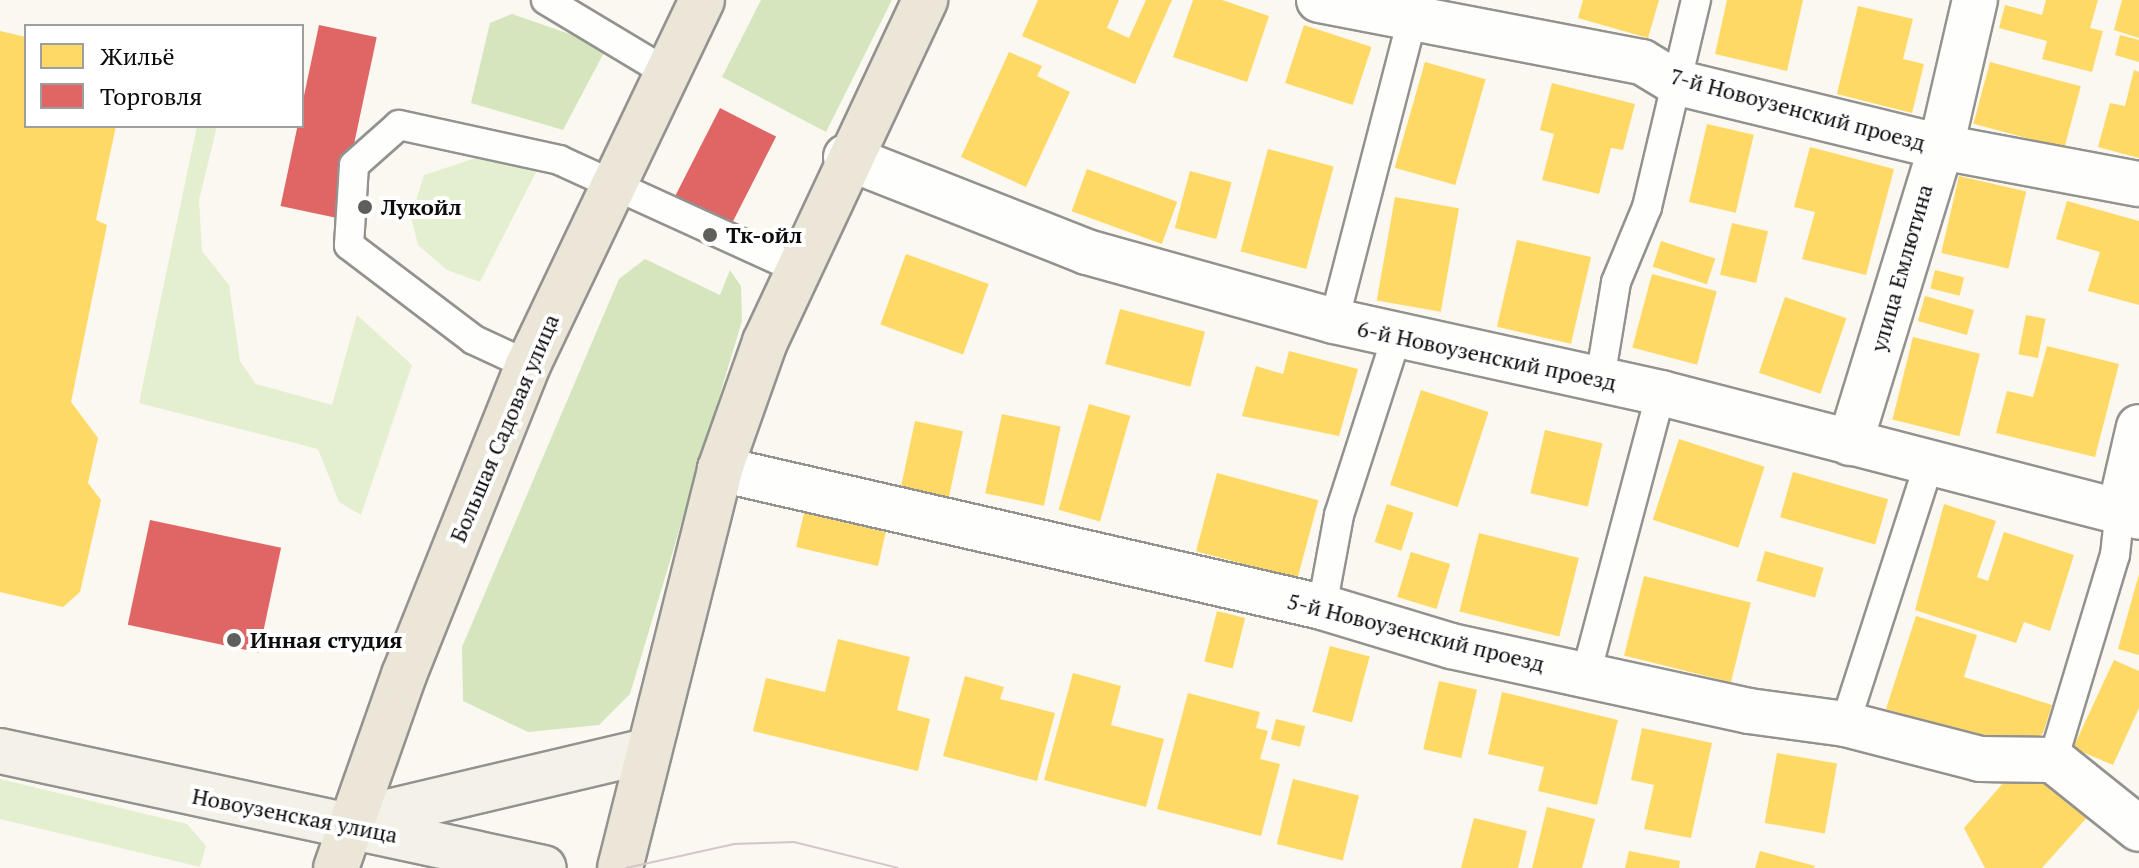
<!DOCTYPE html>
<meta charset="utf-8">
<style>
body{margin:0}
#map{position:relative;width:2139px;height:868px;overflow:hidden;background:#faf8f0;font-family:"PT Serif",serif}
div>[style]{position:absolute}
.green>*{inset:0;background:#e4efd0}
.forest>*{inset:0;background:#d5e6be}
.homes>*{inset:0;background:#ffd966;transform-origin:0 0}
.shops>*{inset:0;background:#e06666;transform-origin:0 0}
.roads{filter:drop-shadow(2px 0 #93928f) drop-shadow(-2px 0 #93928f) drop-shadow(0 2px #93928f) drop-shadow(0 -2px #93928f)}
.service>*{height:28px;margin:-14px;padding:0 14px;transform-origin:14px;border-radius:14px;background:#fefefd}
.minor>*{height:44px;margin:-22px;padding:0 22px;transform-origin:22px;border-radius:22px;background:#fefefd}
.secondary>*{height:44px;margin:-22px;padding:0 22px;transform-origin:22px;border-radius:22px;background:#f4f2e8}
.primary>*{height:44px;margin:-22px;padding:0 22px;transform-origin:22px;border-radius:22px;background:#ebe6d8}
.tram>*{height:2px;margin:-1px;padding:0 1px;transform-origin:1px;border-radius:1px;background:#d6c5c6}
.dots>*{width:22px;height:22px;translate:-50% -50%;box-sizing:border-box;border:4px solid #fff;border-radius:50%}
span{translate:-50% -50%;white-space:nowrap;text-align:center;line-height:1.15;-webkit-text-stroke:8px #fff;paint-order:stroke}
.street-label{font-size:22px;color:#0c0c0c}
.poi-label{font-size:22px;color:#0c0c0c;font-weight:700}
.left{translate:0 -50%;text-align:left}
.legend{position:absolute;left:24px;top:24px;width:280px;height:104px;box-sizing:border-box;background:#fff;border:2px solid #9e9e9e;margin:0;padding:10px 14px;list-style:none;font-size:24px;color:#0c0c0c}
.legend li{display:flex;align-items:center;gap:16px;height:40px}
.legend b{width:40px;border:2px solid #9e9e9e}
</style>
<div id="map">
<div class="green">
<i style="clip-path:polygon(197px 126px,217px 126px,199px 200px,202px 251px,229px 285px,240px 361px,256px 384px,332px 405px,357px 315px,412px 365px,361px 515px,339px 502px,318px 449px,139px 403px)"></i>
<i style="clip-path:polygon(479px 157px,536px 172px,480px 282px,447px 270px,418px 245px,411px 217px,424px 175px)"></i>
<i style="clip-path:polygon(0 779px,187px 824px,206px 846px,200px 867px,0 819px)"></i>
</div>
<div class="forest">
<i style="clip-path:polygon(761px 0,892px 0,826px 132px,722px 77px)"></i>
<i style="clip-path:polygon(512px 14px,607px 47px,563px 130px,471px 103px,490px 23px)"></i>
<i style="clip-path:polygon(645px 259px,720px 295px,730px 270px,741px 286px,742px 321px,630px 694px,599px 725px,528px 732px,463px 701px,462px 647px,619px 279px)"></i>
</div>
<div class="homes">
<i style="clip-path:polygon(1038px 0,1119px 0,1107px 28px,1129px 38px,1146px 0,1172px 0,1135px 84px,1022px 36px)"></i>
<i style="clip-path:polygon(1193px 0,1222px 0,1269px 16px,1247px 82px,1173px 57px)"></i>
<i style="clip-path:polygon(1583px 0,1659px 0,1648px 38px,1578px 18px)"></i>
<i style="clip-path:polygon(1727px 0,1803px 0,1787px 71px,1715px 54px)"></i>
<i style="clip-path:polygon(2046px 0,2098px 0,2090px 28px,2103px 31px,2092px 72px,2042px 59px,2047px 41px,1999px 28px,2005px 5px,2042px 15px)"></i>
<i style="clip-path:polygon(2122px 0,2139px 0,2139px 38px,2114px 30px)"></i>
<i style="clip-path:polygon(1858px 6px,1913px 19px,1903px 59px,1924px 64px,1912px 113px,1837px 94px)"></i>
<i style="left:1304px;top:25px;width:71px;height:61px;rotate:18deg"></i>
<i style="clip-path:polygon(0 31px,26px 37px,26px 126px,116px 126px,96px 220px,107px 225px,71px 402px,98px 438px,88px 483px,101px 500px,80px 592px,63px 607px,0 592px)"></i>
<i style="clip-path:polygon(2120px 35px,2139px 40px,2139px 62px,2115px 55px)"></i>
<i style="clip-path:polygon(1009px 52px,1042px 66px,1037px 76px,1070px 92px,1026px 187px,961px 157px)"></i>
<i style="left:1425px;top:62px;width:63px;height:110px;rotate:16deg"></i>
<i style="left:1990px;top:62px;width:94px;height:64px;rotate:15deg"></i>
<i style="clip-path:polygon(2134px 70px,2139px 72px,2139px 158px,2098px 147px,2110px 103px,2125px 106px)"></i>
<i style="clip-path:polygon(1552px 83px,1635px 104px,1623px 150px,1611px 148px,1599px 194px,1542px 180px,1554px 134px,1540px 130px)"></i>
<i style="left:1707px;top:124px;width:48px;height:80px;rotate:13deg"></i>
<i style="clip-path:polygon(1810px 147px,1894px 169px,1866px 275px,1802px 259px,1815px 212px,1794px 207px)"></i>
<i style="left:1268px;top:149px;width:68px;height:106px;rotate:15deg"></i>
<i style="left:1087px;top:169px;width:96px;height:45px;rotate:20deg"></i>
<i style="left:1190px;top:171px;width:43px;height:59px;rotate:15deg"></i>
<i style="left:1959px;top:176px;width:69px;height:79px;rotate:13deg"></i>
<i style="left:1395px;top:197px;width:65px;height:105px;rotate:10deg"></i>
<i style="clip-path:polygon(2067px 201px,2139px 221px,2139px 305px,2088px 291px,2100px 252px,2056px 239px)"></i>
<i style="left:1732px;top:223px;width:37px;height:53px;rotate:13deg"></i>
<i style="left:1517px;top:240px;width:76px;height:89px;rotate:13deg"></i>
<i style="left:1661px;top:241px;width:57px;height:27px;rotate:18deg"></i>
<i style="left:906px;top:254px;width:88px;height:75px;rotate:20deg"></i>
<i style="left:1935px;top:270px;width:30px;height:19px;rotate:14deg"></i>
<i style="left:1652px;top:274px;width:67px;height:76px;rotate:15deg"></i>
<i style="left:1925px;top:296px;width:51px;height:26px;rotate:16deg"></i>
<i style="left:1785px;top:297px;width:65px;height:80px;rotate:19deg"></i>
<i style="left:1120px;top:309px;width:88px;height:57px;rotate:15deg"></i>
<i style="left:2026px;top:315px;width:20px;height:40px;rotate:11deg"></i>
<i style="left:1913px;top:337px;width:69px;height:85px;rotate:14deg"></i>
<i style="clip-path:polygon(2047px 346px,2119px 364px,2095px 457px,1996px 433px,2007px 391px,2033px 397px)"></i>
<i style="clip-path:polygon(1289px 351px,1358px 369px,1339px 436px,1242px 416px,1256px 366px,1283px 374px)"></i>
<i style="left:1421px;top:390px;width:71px;height:100px;rotate:18deg"></i>
<i style="left:1089px;top:404px;width:43px;height:110px;rotate:16deg"></i>
<i style="left:1002px;top:414px;width:60px;height:81px;rotate:12deg"></i>
<i style="left:915px;top:421px;width:49px;height:73px;rotate:12deg"></i>
<i style="left:1545px;top:430px;width:59px;height:65px;rotate:13deg"></i>
<i style="left:1679px;top:439px;width:90px;height:85px;rotate:18deg"></i>
<i style="left:1793px;top:472px;width:99px;height:47px;rotate:16deg"></i>
<i style="left:1217px;top:473px;width:105px;height:81px;rotate:15deg"></i>
<i style="left:1387px;top:504px;width:28px;height:40px;rotate:18deg"></i>
<i style="clip-path:polygon(1944px 504px,1996px 521px,1977px 577px,1988px 581px,2004px 532px,2074px 555px,2050px 631px,2024px 622px,2016px 643px,1915px 610px)"></i>
<i style="left:804px;top:513px;width:84px;height:35px;rotate:13deg"></i>
<i style="left:1479px;top:533px;width:103px;height:81px;rotate:14deg"></i>
<i style="left:1765px;top:551px;width:61px;height:31px;rotate:16deg"></i>
<i style="left:1411px;top:552px;width:41px;height:47px;rotate:17deg"></i>
<i style="clip-path:polygon(2139px 574px,2139px 655px,2118px 649px)"></i>
<i style="left:1644px;top:576px;width:110px;height:82px;rotate:14deg"></i>
<i style="left:1217px;top:611px;width:29px;height:52px;rotate:14deg"></i>
<i style="clip-path:polygon(1916px 616px,1977px 635px,1964px 677px,2052px 705px,2043px 733px,2025px 750px,1886px 709px)"></i>
<i style="clip-path:polygon(838px 639px,910px 657px,897px 710px,930px 719px,918px 771px,753px 731px,766px 678px,825px 692px)"></i>
<i style="left:1330px;top:646px;width:41px;height:68px;rotate:15deg"></i>
<i style="clip-path:polygon(2114px 660px,2139px 671px,2139px 708px,2113px 765px,2073px 748px)"></i>
<i style="clip-path:polygon(1073px 673px,1121px 686px,1111px 725px,1164px 739px,1146px 807px,1044px 780px)"></i>
<i style="clip-path:polygon(965px 676px,1004px 687px,1000px 699px,1055px 713px,1037px 781px,943px 756px)"></i>
<i style="left:1439px;top:681px;width:39px;height:70px;rotate:13deg"></i>
<i style="clip-path:polygon(1502px 692px,1618px 720px,1597px 805px,1538px 791px,1544px 767px,1488px 754px)"></i>
<i style="clip-path:polygon(1188px 693px,1260px 712px,1256px 728px,1268px 731px,1260px 759px,1280px 764px,1261px 836px,1157px 809px)"></i>
<i style="left:1276px;top:719px;width:30px;height:21px;rotate:14deg"></i>
<i style="clip-path:polygon(1642px 728px,1712px 743px,1691px 838px,1644px 829px,1654px 785px,1631px 780px)"></i>
<i style="left:1777px;top:753px;width:61px;height:71px;rotate:10deg"></i>
<i style="clip-path:polygon(2011px 774px,2050px 778px,2090px 814px,2042px 868px,1985px 868px,1964px 828px)"></i>
<i style="left:1293px;top:779px;width:68px;height:67px;rotate:14deg"></i>
<i style="clip-path:polygon(1547px 807px,1595px 819px,1582px 868px,1532px 868px)"></i>
<i style="clip-path:polygon(1474px 818px,1527px 831px,1518px 868px,1461px 868px)"></i>
<i style="clip-path:polygon(1629px 851px,1680px 861px,1679px 868px,1625px 868px)"></i>
<i style="clip-path:polygon(1760px 851px,1815px 866px,1814px 868px,1755px 868px)"></i>
</div>
<div class="shops">
<i style="left:319px;top:25px;width:59px;height:185px;rotate:12deg"></i>
<i style="left:720px;top:108px;width:63px;height:104px;rotate:27deg"></i>
<i style="left:150px;top:520px;width:134px;height:107px;rotate:12deg"></i>
</div>
<div class="roads">
<div class="service">
<i style="left:546px;top:0;width:140px;rotate:31deg"></i>
<i style="left:1334px;top:321px;width:327px;rotate:-75.5deg"></i>
<i style="left:528px;top:365px;width:60px;rotate:-155.2deg"></i>
<i style="left:474px;top:340px;width:157px;rotate:-142.8deg"></i>
<i style="left:349px;top:245px;width:80px;rotate:-86.4deg"></i>
<i style="left:354px;top:165px;width:60px;rotate:-41.6deg"></i>
<i style="left:399px;top:125px;width:164px;rotate:12.3deg"></i>
<i style="left:559px;top:160px;width:258px;rotate:24.5deg"></i>
<i style="left:1600px;top:379px;width:98px;rotate:-80.6deg"></i>
<i style="left:1616px;top:282px;width:81px;rotate:-67.5deg"></i>
<i style="left:1647px;top:207px;width:213px;rotate:-76.7deg"></i>
<i style="left:1322px;top:607px;width:94px;rotate:-79.5deg"></i>
<i style="left:1339px;top:515px;width:186px;rotate:-72.1deg"></i>
<i style="left:1586px;top:674px;width:291px;rotate:-75.1deg"></i>
<i style="left:1845px;top:724px;width:273px;rotate:-72.1deg"></i>
<i style="left:2053px;top:760px;width:214px;rotate:-73.2deg"></i>
<i style="left:2115px;top:555px;width:46px;rotate:-83.8deg"></i>
</div>
<div class="minor">
<i style="left:1319px;top:0;width:329px;rotate:10.9deg"></i>
<i style="left:1642px;top:62px;width:39px;rotate:31deg"></i>
<i style="left:1675px;top:82px;width:274px;rotate:13.7deg"></i>
<i style="left:1941px;top:147px;width:201px;rotate:10.6deg"></i>
<i style="left:846px;top:157px;width:259px;rotate:21.5deg"></i>
<i style="left:1087px;top:252px;width:256px;rotate:15.6deg"></i>
<i style="left:1334px;top:321px;width:335px;rotate:12.4deg"></i>
<i style="left:1661px;top:393px;width:494px;rotate:14.5deg"></i>
<i style="left:1850px;top:443px;width:310px;rotate:-72.9deg"></i>
<i style="left:1941px;top:147px;width:151px;rotate:-77deg"></i>
<i style="left:720px;top:469px;width:618px;rotate:12.91deg"></i>
<i style="left:1322px;top:607px;width:135px;rotate:16.8deg"></i>
<i style="left:1451px;top:646px;width:305px;rotate:12.3deg"></i>
<i style="left:1749px;top:711px;width:97px;rotate:7.7deg"></i>
<i style="left:1845px;top:724px;width:139px;rotate:14.5deg"></i>
<i style="left:1980px;top:759px;width:73px;rotate:0.8deg"></i>
<i style="left:2053px;top:760px;width:110px;rotate:38.7deg"></i>
<i style="left:2120px;top:509px;width:84px;rotate:-77deg"></i>
</div>
<div class="secondary">
<i style="left:0;top:751px;width:556px;rotate:12.14deg"></i>
<i style="left:359px;top:819px;width:296px;rotate:-13.3deg"></i>
</div>
<div class="primary">
<i style="left:336px;top:868px;width:205px;rotate:-70.6deg"></i>
<i style="left:404px;top:675px;width:334px;rotate:-68.2deg"></i>
<i style="left:528px;top:365px;width:404px;rotate:-64.5deg"></i>
<i style="left:620px;top:868px;width:411px;rotate:-75.9deg"></i>
<i style="left:720px;top:469px;width:135px;rotate:-70.5deg"></i>
<i style="left:765px;top:342px;width:378px;rotate:-64.9deg"></i>
</div>
</div>
<div class="tram">
<i style="left:626px;top:868px;width:111px;rotate:-12.5deg"></i>
<i style="left:734px;top:844px;width:60px;rotate:-1.9deg"></i>
<i style="left:794px;top:842px;width:107px;rotate:14deg"></i>
</div>
<div class="dots">
<i style="left:365px;top:207px;background:#5f5f5c"></i>
<i style="left:710px;top:235px;background:#5f5f5c"></i>
<i style="left:234px;top:640px;background:#5f5f5c"></i>
</div>
<div class="street-label">
<span style="left:1798px;top:109px;rotate:15deg">7-й Новоузенский проезд</span>
<span style="left:1901px;top:268px;rotate:-74deg">улица Емлютина</span>
<span style="left:1487px;top:355px;rotate:12deg">6-й Новоузенский проезд</span>
<span style="left:504px;top:428px;rotate:-67deg">Большая Садовая улица</span>
<span style="left:1416px;top:632px;rotate:14deg">5-й Новоузенский проезд</span>
<span style="left:295px;top:815px;rotate:11deg">Новоузенская улица</span>
</div>
<div class="poi-label">
<span class="left" style="left:381px;top:207px">Лукойл</span>
<span class="left" style="left:726px;top:235px">Тк-ойл</span>
<span class="left" style="left:250px;top:640px">Инная студия</span>
</div>
<ul class="legend">
<li><b style="height:22px;background:#ffd966"></b>Жильё</li>
<li><b style="height:22px;background:#e06666"></b>Торговля</li>
</ul>
</div>
